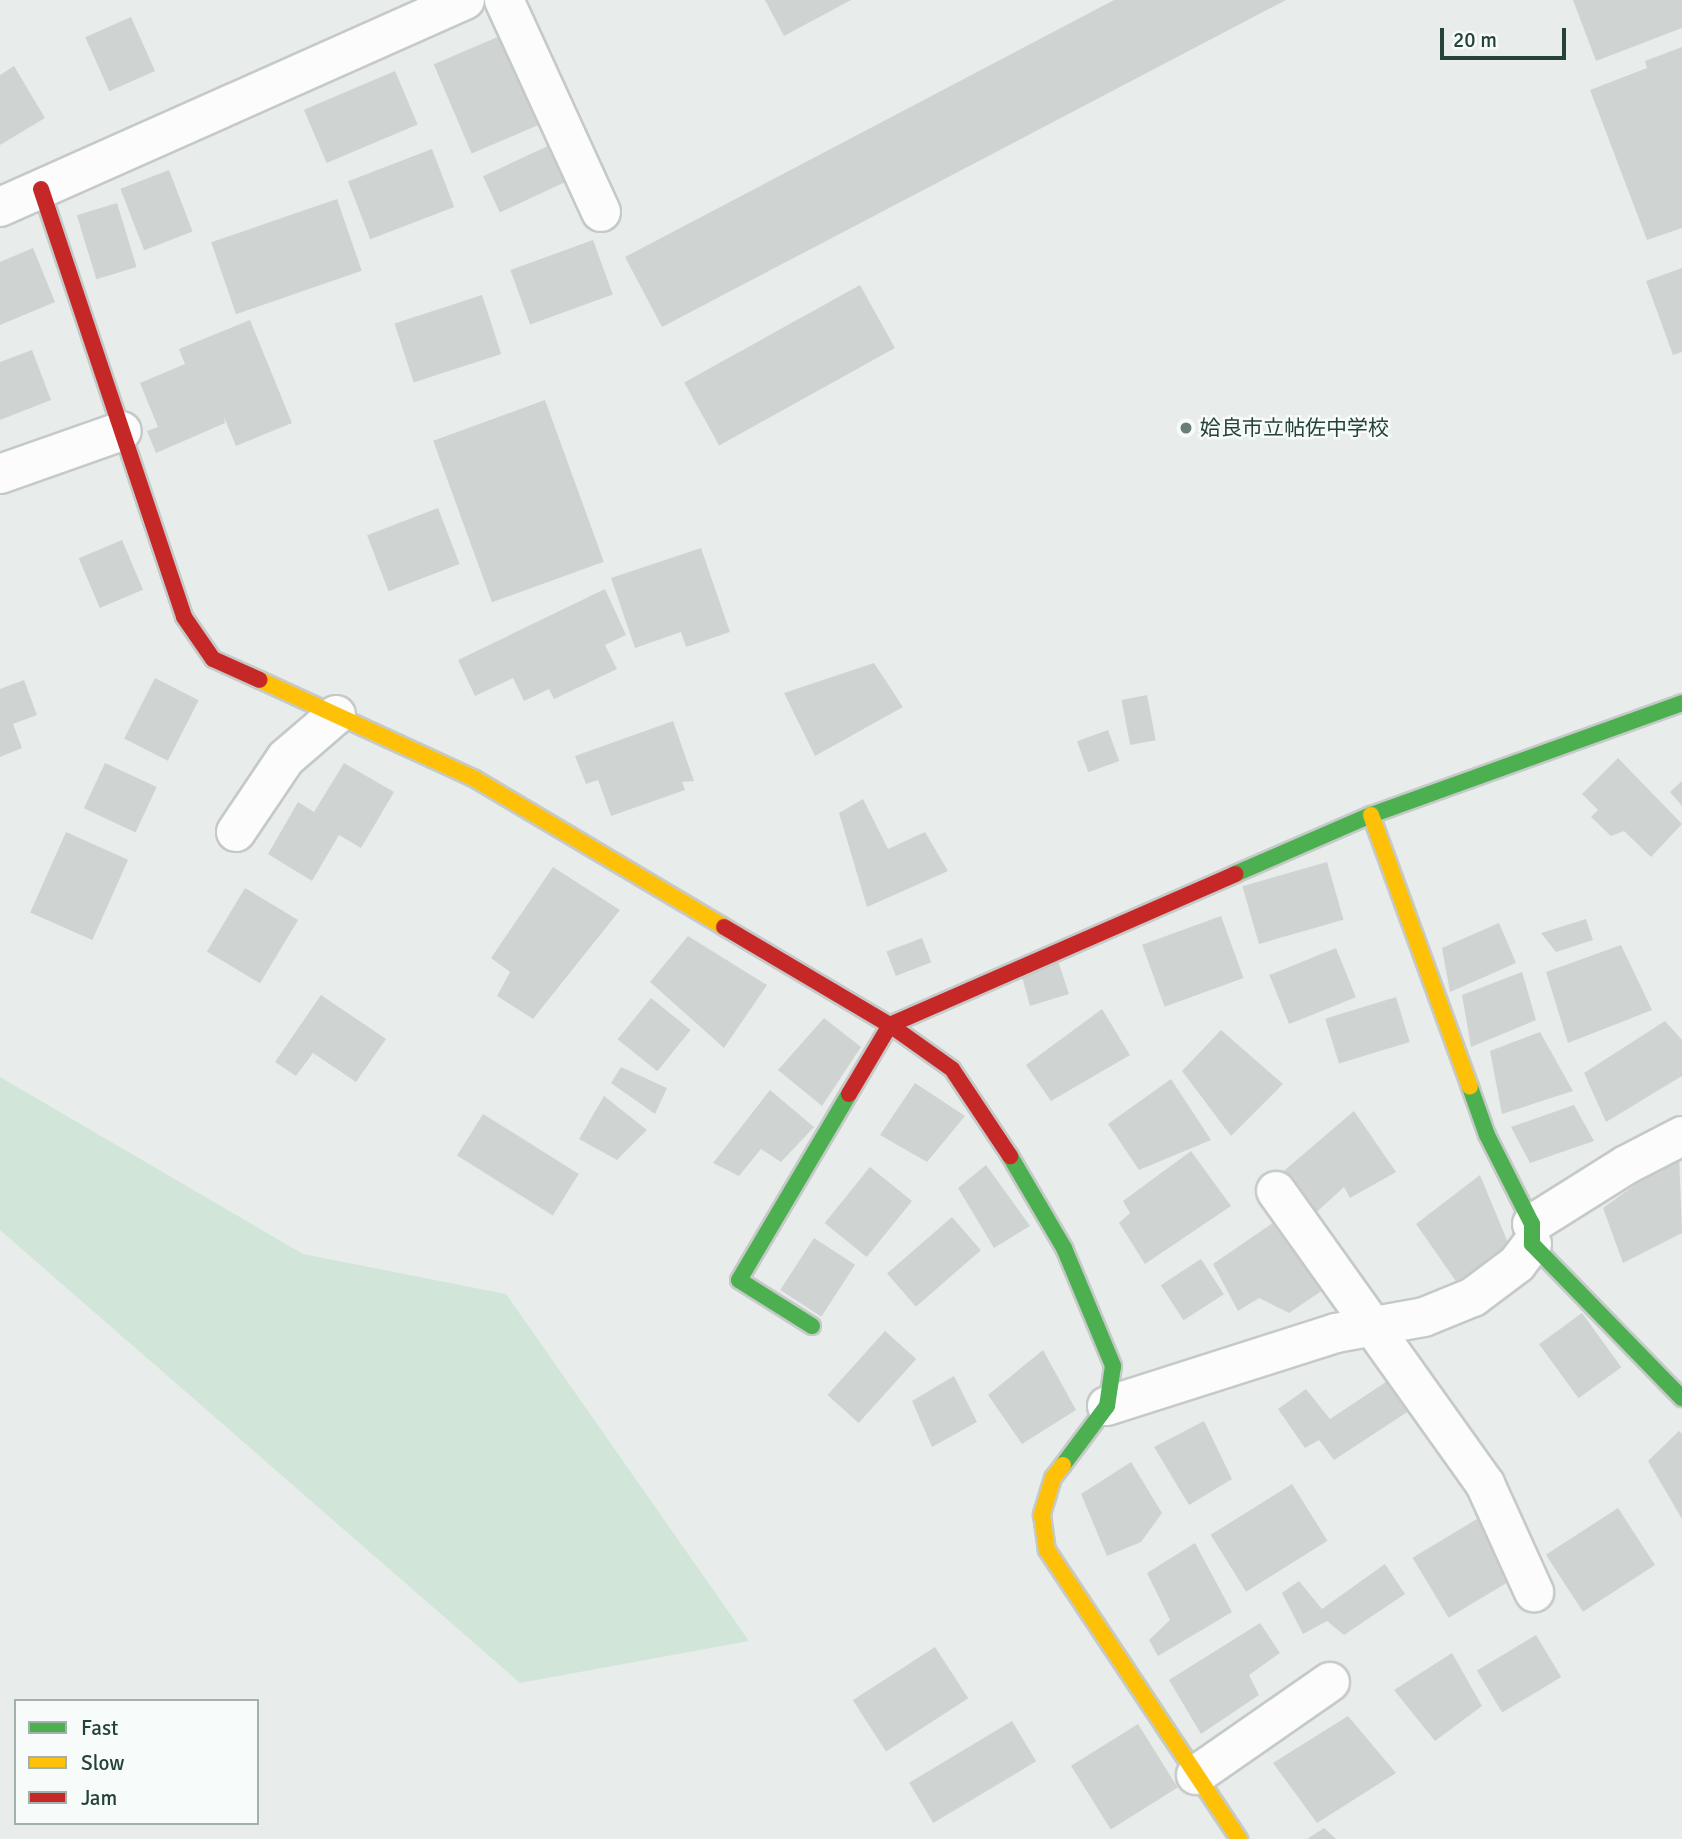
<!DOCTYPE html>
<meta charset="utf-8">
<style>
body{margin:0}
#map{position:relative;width:1682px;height:1839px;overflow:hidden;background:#e8edeb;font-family:Signika,"Noto Sans JP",sans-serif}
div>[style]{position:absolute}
.green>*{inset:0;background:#d1e6d8}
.building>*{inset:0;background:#cfd4d2;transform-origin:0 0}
.roads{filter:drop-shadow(2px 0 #c5cac8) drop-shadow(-2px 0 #c5cac8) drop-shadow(0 2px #c5cac8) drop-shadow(0 -2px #c5cac8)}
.street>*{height:38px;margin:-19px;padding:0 19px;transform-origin:19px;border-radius:19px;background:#fcfcfc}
.fast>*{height:16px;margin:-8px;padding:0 8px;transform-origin:8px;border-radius:8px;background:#4caf50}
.slow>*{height:16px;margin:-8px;padding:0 8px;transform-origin:8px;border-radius:8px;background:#ffc107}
.jam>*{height:16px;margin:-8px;padding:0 8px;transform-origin:8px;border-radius:8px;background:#c62828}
.dots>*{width:19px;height:19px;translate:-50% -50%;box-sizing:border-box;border:4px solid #f7fbf9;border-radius:50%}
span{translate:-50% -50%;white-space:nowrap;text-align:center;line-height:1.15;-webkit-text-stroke:5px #f7fbf9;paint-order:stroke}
.poi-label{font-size:21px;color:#24423a}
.left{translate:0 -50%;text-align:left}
.legend{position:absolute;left:14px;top:1699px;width:245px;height:126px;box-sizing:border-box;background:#f7fbf9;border:2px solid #a3b1ad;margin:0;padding:9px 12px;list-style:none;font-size:21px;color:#24423a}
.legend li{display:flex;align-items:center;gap:14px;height:35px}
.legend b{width:35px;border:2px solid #a3b1ad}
.scale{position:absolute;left:1440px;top:28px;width:126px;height:32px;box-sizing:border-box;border:4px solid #24423a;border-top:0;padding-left:9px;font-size:21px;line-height:24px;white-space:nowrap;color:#24423a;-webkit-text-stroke:5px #f7fbf9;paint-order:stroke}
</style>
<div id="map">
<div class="green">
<i style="clip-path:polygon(0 1077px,303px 1254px,506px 1294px,749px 1641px,520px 1683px,0 1230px)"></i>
</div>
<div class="building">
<i style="clip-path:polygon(765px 0,851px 0,784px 36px)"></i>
<i style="clip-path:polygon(1114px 0,1286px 0,662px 327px,625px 257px)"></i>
<i style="clip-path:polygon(1573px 0,1682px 0,1682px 28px,1596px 61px)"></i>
<i style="left:131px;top:17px;width:59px;height:50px;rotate:66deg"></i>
<i style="left:500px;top:36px;width:97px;height:72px;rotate:67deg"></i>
<i style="clip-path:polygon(1682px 47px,1682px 228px,1647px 240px,1590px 90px,1647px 68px,1645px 61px)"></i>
<i style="clip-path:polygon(14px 66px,45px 118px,0 145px,0 75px)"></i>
<i style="left:395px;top:71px;width:58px;height:99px;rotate:67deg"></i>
<i style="left:550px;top:145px;width:40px;height:74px;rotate:65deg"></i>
<i style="left:432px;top:149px;width:62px;height:90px;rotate:69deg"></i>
<i style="left:169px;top:170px;width:66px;height:52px;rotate:69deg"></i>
<i style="left:337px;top:199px;width:76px;height:133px;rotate:71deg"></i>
<i style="left:117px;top:203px;width:67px;height:42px;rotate:73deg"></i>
<i style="left:593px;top:240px;width:58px;height:88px;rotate:70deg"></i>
<i style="clip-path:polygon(33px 248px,55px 302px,0 325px,0 262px)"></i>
<i style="clip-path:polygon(1682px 268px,1682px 352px,1673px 355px,1646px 281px)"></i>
<i style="left:860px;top:285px;width:72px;height:201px;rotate:61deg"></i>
<i style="left:482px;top:295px;width:62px;height:92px;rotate:72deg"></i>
<i style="clip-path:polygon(250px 320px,292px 423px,236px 446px,224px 417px,225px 423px,156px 453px,147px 431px,158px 427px,140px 383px,185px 364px,179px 349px)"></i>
<i style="clip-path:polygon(32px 350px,51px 400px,0 420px,0 362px)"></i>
<i style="left:545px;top:400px;width:172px;height:119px;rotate:70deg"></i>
<i style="left:438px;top:508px;width:60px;height:76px;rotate:69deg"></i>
<i style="left:122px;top:540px;width:54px;height:47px;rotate:67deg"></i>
<i style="clip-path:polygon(701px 548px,730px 632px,686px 647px,681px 632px,635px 648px,611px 578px)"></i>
<i style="clip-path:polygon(605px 589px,626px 635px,605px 645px,617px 669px,554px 699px,549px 689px,524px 701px,513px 678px,475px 696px,458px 660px)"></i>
<i style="clip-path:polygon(874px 663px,903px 707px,815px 756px,784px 693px)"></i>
<i style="left:155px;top:678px;width:49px;height:68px;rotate:27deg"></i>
<i style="clip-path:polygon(24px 680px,37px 715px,13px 724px,22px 748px,0 757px,0 689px)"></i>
<i style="left:1147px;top:695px;width:46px;height:26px;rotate:79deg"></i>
<i style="clip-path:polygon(673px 721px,694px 781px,682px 782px,685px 790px,611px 816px,598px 780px,586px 784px,575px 756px)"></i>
<i style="left:1108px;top:730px;width:33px;height:33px;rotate:70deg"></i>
<i style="clip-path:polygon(1618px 758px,1682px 824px,1651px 857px,1624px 831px,1611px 836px,1591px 817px,1598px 810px,1582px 794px)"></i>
<i style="left:105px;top:763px;width:57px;height:50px;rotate:25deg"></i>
<i style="clip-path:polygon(344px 763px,394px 792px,361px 848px,339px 835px,312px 881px,268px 854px,298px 802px,314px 812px)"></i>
<i style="clip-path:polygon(1682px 781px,1682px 806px,1670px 792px)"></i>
<i style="clip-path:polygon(863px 799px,888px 849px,925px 832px,948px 871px,867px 907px,839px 813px)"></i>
<i style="left:66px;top:832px;width:68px;height:88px;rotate:24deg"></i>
<i style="left:1327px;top:862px;width:60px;height:88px;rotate:74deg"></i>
<i style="clip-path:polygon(553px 867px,620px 910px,533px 1019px,497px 996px,510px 972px,491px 958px)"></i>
<i style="left:245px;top:888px;width:62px;height:74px;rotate:31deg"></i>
<i style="left:1221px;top:916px;width:66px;height:84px;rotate:70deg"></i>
<i style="clip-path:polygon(1586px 919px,1593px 940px,1556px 952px,1541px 933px)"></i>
<i style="clip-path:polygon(1499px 923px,1516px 963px,1450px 992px,1442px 948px)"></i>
<i style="clip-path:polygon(688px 936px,767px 985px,724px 1048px,650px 982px)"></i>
<i style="left:922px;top:938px;width:26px;height:38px;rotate:69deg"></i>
<i style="clip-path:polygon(1621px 945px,1652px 1010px,1568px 1043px,1546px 972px)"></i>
<i style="left:1336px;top:948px;width:53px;height:72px;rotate:68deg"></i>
<i style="clip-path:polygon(1058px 961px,1069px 994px,1030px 1006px,1022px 977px)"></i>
<i style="clip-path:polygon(1522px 972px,1536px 1020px,1471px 1047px,1462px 995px)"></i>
<i style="clip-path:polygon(321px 995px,386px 1039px,356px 1082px,313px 1053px,296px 1076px,275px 1062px)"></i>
<i style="left:1396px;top:997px;width:47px;height:74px;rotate:73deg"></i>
<i style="left:651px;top:998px;width:51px;height:53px;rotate:39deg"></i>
<i style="clip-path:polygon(1102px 1009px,1130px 1055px,1051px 1101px,1026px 1065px)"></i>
<i style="clip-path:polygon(824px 1018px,861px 1047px,822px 1106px,778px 1070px)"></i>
<i style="clip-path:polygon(1665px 1021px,1682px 1040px,1682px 1076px,1606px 1122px,1584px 1073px)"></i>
<i style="clip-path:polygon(1221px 1030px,1283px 1084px,1231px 1136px,1182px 1071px)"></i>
<i style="clip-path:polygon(1540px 1032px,1573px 1091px,1502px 1114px,1490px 1051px)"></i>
<i style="clip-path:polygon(621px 1067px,667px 1088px,655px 1114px,611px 1083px)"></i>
<i style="clip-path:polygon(1171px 1079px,1211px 1140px,1139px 1170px,1108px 1124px)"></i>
<i style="clip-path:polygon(915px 1083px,965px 1116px,927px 1162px,880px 1135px)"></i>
<i style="clip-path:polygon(770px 1090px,814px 1127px,781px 1162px,761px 1149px,739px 1176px,713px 1163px)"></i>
<i style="clip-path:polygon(604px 1096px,647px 1130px,617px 1160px,579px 1139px)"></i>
<i style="clip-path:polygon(1574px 1105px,1594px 1141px,1530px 1163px,1511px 1127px)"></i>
<i style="clip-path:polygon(1354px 1111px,1396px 1172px,1350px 1198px,1344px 1187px,1310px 1218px,1279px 1175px)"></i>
<i style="left:483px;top:1114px;width:113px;height:49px;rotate:32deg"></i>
<i style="clip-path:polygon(1191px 1151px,1231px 1206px,1145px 1264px,1119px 1223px,1130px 1213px,1123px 1201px)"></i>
<i style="clip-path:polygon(1679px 1153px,1682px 1233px,1623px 1263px,1603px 1208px)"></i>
<i style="clip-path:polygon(986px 1165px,1030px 1226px,994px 1248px,958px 1188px)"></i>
<i style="left:870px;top:1167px;width:54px;height:72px;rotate:39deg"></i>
<i style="clip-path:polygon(1480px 1175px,1511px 1250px,1460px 1287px,1416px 1224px)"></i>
<i style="left:952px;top:1217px;width:44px;height:86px;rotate:49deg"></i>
<i style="clip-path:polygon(1274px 1222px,1323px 1290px,1289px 1313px,1259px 1298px,1238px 1311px,1213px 1264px)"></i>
<i style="left:814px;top:1238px;width:49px;height:62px;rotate:33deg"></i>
<i style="left:1201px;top:1259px;width:42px;height:48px;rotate:57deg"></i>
<i style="left:1582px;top:1313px;width:67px;height:53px;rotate:54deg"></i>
<i style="left:885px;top:1331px;width:42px;height:86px;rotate:42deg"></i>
<i style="clip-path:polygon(1043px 1350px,1076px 1410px,1022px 1444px,988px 1395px)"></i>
<i style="clip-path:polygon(954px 1376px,977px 1422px,932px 1447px,912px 1401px)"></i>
<i style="clip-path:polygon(1395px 1376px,1418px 1405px,1334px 1460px,1319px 1440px,1305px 1448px,1278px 1409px,1306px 1389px,1330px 1419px)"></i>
<i style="clip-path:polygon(1204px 1421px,1232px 1479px,1189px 1505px,1154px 1447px)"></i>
<i style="clip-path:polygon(1679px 1431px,1682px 1434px,1682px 1519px,1648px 1461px)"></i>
<i style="clip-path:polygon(1131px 1462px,1162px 1513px,1141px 1542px,1107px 1556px,1081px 1494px)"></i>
<i style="left:1292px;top:1484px;width:67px;height:96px;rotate:58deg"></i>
<i style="left:1618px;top:1508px;width:68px;height:86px;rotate:57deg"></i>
<i style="left:1482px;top:1516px;width:70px;height:81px;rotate:59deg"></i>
<i style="clip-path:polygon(1195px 1543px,1232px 1612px,1158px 1656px,1149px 1640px,1170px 1620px,1147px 1573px)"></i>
<i style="clip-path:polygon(1385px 1564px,1405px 1594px,1344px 1635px,1327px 1621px,1303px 1634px,1282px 1593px,1299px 1581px,1322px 1609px)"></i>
<i style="clip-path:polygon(1260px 1623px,1280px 1653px,1249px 1675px,1259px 1695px,1201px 1734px,1169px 1680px)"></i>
<i style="left:1536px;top:1635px;width:49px;height:69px;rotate:59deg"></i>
<i style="left:935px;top:1647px;width:61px;height:98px;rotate:57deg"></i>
<i style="clip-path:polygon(1452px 1653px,1482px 1706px,1435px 1741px,1394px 1690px)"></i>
<i style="clip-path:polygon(1348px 1716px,1396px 1773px,1317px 1823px,1273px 1763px)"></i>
<i style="left:1012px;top:1721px;width:47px;height:120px;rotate:59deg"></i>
<i style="left:1138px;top:1724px;width:75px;height:79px;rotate:58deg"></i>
<i style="clip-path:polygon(1324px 1828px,1336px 1839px,1307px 1839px)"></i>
</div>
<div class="roads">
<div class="street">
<i style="left:504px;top:0;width:233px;rotate:65.4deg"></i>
<i style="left:0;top:207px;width:509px;rotate:-24deg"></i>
<i style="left:0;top:474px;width:129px;rotate:-19.4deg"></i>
<i style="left:236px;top:832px;width:89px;rotate:-56deg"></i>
<i style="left:286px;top:758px;width:66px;rotate:-40.7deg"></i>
<i style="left:1276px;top:1191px;width:360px;rotate:54.5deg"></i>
<i style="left:1485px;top:1484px;width:119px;rotate:65.6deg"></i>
<i style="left:1532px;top:1224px;width:111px;rotate:-32.1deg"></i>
<i style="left:1626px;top:1165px;width:63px;rotate:-27.4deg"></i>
<i style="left:1107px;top:1406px;width:240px;rotate:-17.7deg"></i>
<i style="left:1336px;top:1333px;width:89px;rotate:-10.3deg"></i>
<i style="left:1424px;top:1317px;width:53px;rotate:-22.2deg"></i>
<i style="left:1473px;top:1297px;width:55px;rotate:-36.9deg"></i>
<i style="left:1517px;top:1264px;width:25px;rotate:-53deg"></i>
<i style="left:1196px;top:1775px;width:163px;rotate:-34.8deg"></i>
</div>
<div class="fast">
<i style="left:1235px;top:874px;width:148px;rotate:-23.5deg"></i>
<i style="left:1371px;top:815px;width:331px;rotate:-19.8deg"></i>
<i style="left:1470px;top:1087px;width:51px;rotate:70.5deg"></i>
<i style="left:1487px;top:1135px;width:100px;rotate:63.2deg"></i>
<i style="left:1532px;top:1224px;width:20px;rotate:90deg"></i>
<i style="left:1532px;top:1244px;width:215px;rotate:45.8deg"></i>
<i style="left:1010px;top:1156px;width:107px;rotate:59.6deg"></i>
<i style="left:1064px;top:1248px;width:128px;rotate:67.4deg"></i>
<i style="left:1113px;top:1366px;width:40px;rotate:98.5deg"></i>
<i style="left:1107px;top:1406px;width:74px;rotate:126.7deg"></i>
<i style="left:812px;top:1326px;width:86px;rotate:-147.8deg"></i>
<i style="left:739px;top:1280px;width:216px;rotate:-59.4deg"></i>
</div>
<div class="slow">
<i style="left:260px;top:680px;width:237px;rotate:24.7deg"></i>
<i style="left:475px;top:779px;width:290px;rotate:30.7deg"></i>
<i style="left:1371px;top:815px;width:289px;rotate:70deg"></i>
<i style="left:1063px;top:1465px;width:16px;rotate:128deg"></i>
<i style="left:1053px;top:1478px;width:39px;rotate:107deg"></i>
<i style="left:1042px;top:1515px;width:35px;rotate:82deg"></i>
<i style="left:1047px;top:1550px;width:347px;rotate:56.4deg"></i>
</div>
<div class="jam">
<i style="left:41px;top:189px;width:451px;rotate:71.5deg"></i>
<i style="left:184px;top:617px;width:51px;rotate:55.4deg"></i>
<i style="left:213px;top:659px;width:51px;rotate:24.1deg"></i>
<i style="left:724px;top:927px;width:193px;rotate:30.6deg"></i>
<i style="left:890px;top:1025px;width:76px;rotate:35.4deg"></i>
<i style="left:952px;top:1069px;width:105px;rotate:56.3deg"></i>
<i style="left:849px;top:1094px;width:80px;rotate:-59.3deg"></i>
<i style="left:890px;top:1025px;width:377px;rotate:-23.6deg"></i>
</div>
</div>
<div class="dots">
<i style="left:1186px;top:428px;background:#697e78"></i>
</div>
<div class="poi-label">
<span class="left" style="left:1200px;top:428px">姶良市立帖佐中学校</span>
</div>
<ul class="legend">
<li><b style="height:9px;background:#4caf50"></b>Fast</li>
<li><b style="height:9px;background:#ffc107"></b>Slow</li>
<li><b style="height:9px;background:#c62828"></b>Jam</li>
</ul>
<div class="scale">20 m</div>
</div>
